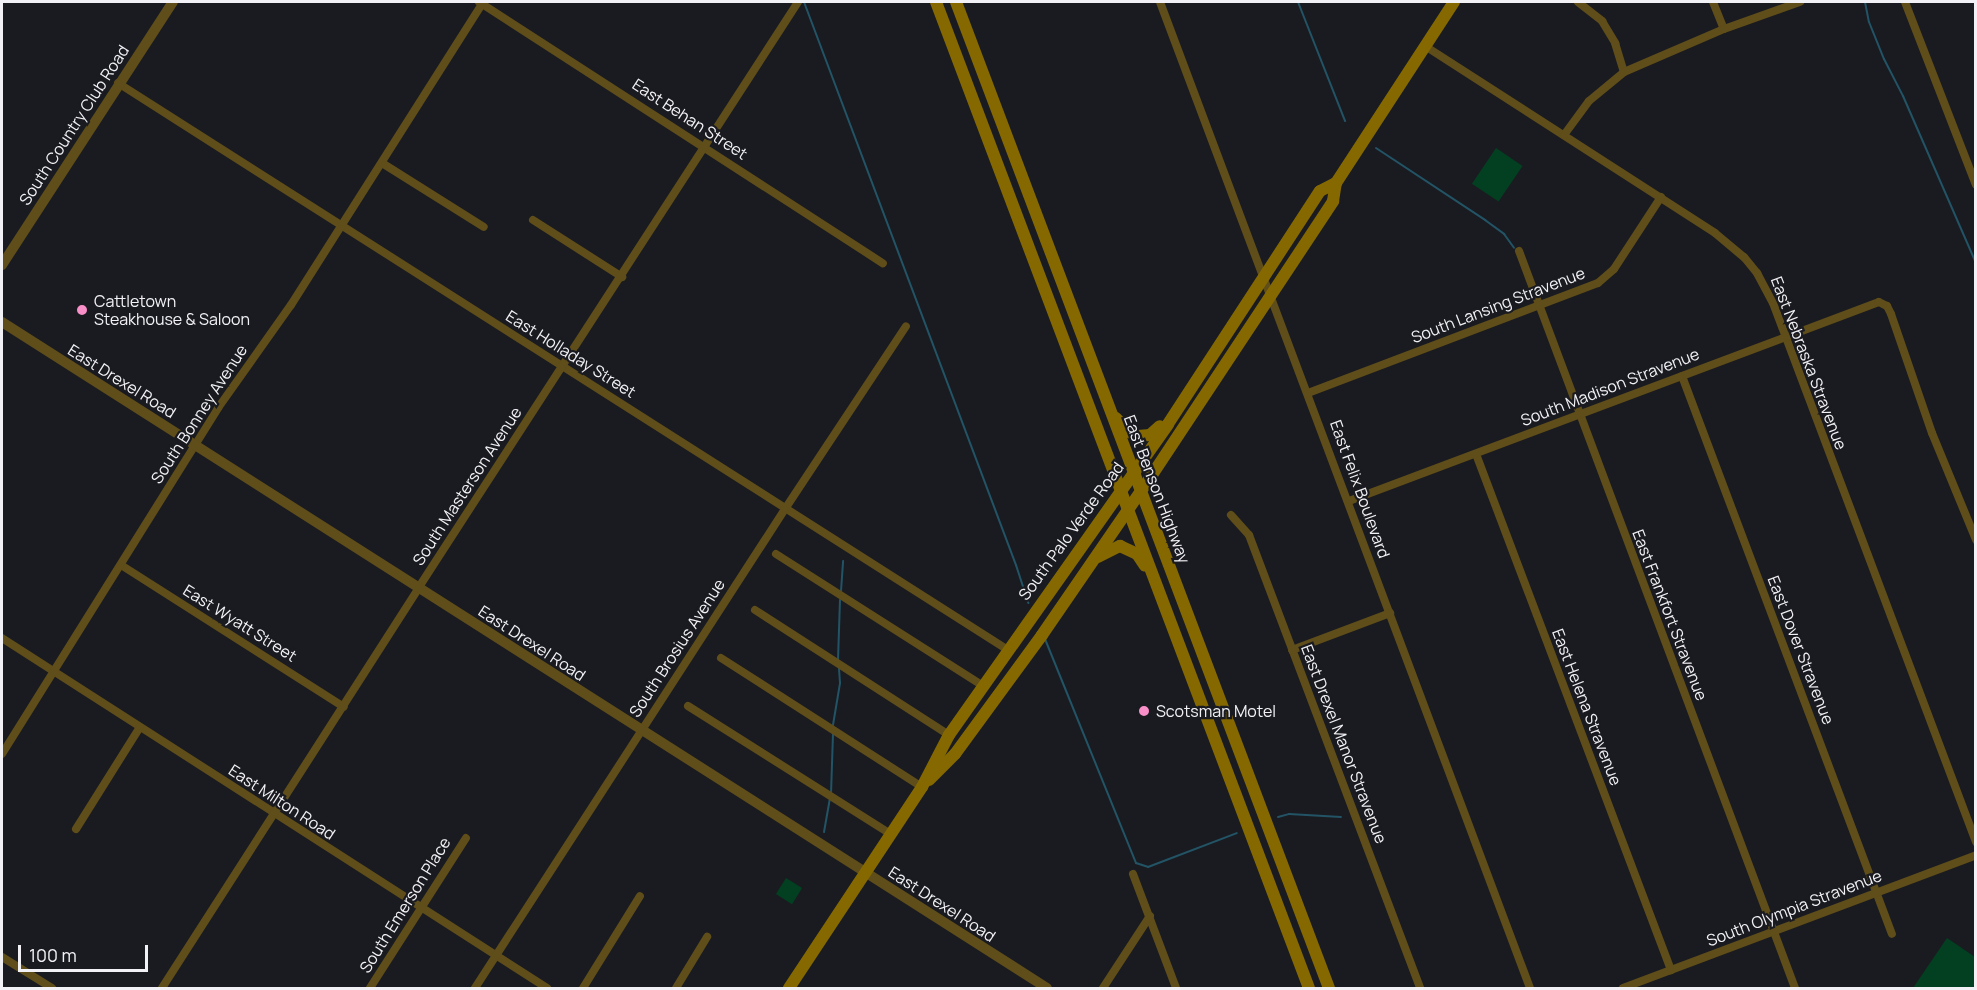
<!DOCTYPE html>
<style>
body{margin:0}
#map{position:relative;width:1977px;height:990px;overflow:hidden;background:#1a1b20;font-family:Manrope,sans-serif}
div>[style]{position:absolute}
.green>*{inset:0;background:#024021;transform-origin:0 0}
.stream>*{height:2px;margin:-1px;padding:0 1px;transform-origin:1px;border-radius:1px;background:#225466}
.minor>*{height:8px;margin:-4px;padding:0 4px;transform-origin:4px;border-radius:4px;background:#5f4d1a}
.tertiary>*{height:10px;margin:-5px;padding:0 5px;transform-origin:5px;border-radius:5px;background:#5f4d1a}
.secondary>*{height:12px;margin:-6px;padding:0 6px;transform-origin:6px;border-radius:6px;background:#856900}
.dots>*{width:16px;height:16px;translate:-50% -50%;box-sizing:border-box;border:3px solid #1a1b20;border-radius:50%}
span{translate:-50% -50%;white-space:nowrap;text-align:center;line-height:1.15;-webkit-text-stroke:4.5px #1a1b20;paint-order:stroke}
.street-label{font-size:16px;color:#f2f2f6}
.poi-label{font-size:16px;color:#f2f2f6}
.left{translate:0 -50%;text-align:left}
.frame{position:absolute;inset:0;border:3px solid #f2f2f6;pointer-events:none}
.scale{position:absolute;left:18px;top:945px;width:130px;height:27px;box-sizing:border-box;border:3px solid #f2f2f6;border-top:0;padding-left:8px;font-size:18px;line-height:21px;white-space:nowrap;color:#f2f2f6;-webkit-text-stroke:4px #1a1b20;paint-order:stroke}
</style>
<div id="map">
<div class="green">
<i style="left:1496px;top:148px;width:32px;height:43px;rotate:34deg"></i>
<i style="left:786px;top:878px;width:19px;height:19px;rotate:32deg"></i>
<i style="clip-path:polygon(1947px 938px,1975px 957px,1975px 988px,1913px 988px)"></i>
</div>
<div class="stream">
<i style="left:804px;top:2px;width:602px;rotate:69.37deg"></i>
<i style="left:1016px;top:565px;width:40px;rotate:72deg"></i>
<i style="left:1298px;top:2px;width:128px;rotate:68.4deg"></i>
<i style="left:1865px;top:2px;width:20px;rotate:79deg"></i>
<i style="left:1869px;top:22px;width:40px;rotate:68deg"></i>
<i style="left:1884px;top:59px;width:42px;rotate:62.8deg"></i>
<i style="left:1903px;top:96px;width:182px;rotate:66.4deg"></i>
<i style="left:1376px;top:148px;width:131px;rotate:33.4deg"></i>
<i style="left:1485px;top:220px;width:24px;rotate:36deg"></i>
<i style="left:1504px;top:234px;width:17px;rotate:54deg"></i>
<i style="left:841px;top:591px;width:30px;rotate:-86deg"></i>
<i style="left:1045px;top:639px;width:242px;rotate:67.9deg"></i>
<i style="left:1136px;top:863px;width:13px;rotate:18deg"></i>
<i style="left:1148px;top:867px;width:95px;rotate:-20.9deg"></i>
<i style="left:838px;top:660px;width:60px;rotate:-88.1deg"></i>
<i style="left:833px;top:725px;width:43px;rotate:-80.5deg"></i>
<i style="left:840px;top:683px;width:15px;rotate:-94deg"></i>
<i style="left:831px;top:794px;width:60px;rotate:-88.1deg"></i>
<i style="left:1278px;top:817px;width:11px;rotate:-15deg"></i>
<i style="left:1289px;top:814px;width:52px;rotate:3.3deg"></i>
<i style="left:824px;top:832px;width:34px;rotate:-80deg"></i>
</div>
<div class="minor">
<i style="left:479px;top:2px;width:481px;rotate:32.9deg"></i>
<i style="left:1160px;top:2px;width:1053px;rotate:69.43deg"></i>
<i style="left:1578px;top:2px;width:31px;rotate:38deg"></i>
<i style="left:1602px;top:21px;width:26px;rotate:59deg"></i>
<i style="left:1615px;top:43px;width:30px;rotate:73deg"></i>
<i style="left:1713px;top:2px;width:29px;rotate:68deg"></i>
<i style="left:1905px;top:2px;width:196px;rotate:68.8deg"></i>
<i style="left:1425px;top:46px;width:345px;rotate:32.8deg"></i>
<i style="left:1715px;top:233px;width:38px;rotate:40deg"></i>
<i style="left:1744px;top:257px;width:21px;rotate:51deg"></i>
<i style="left:1757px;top:273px;width:34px;rotate:62deg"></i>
<i style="left:1773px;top:303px;width:576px;rotate:69.36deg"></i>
<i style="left:118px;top:83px;width:1055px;rotate:32.5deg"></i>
<i style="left:1564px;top:135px;width:42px;rotate:-53.7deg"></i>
<i style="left:1589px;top:101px;width:45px;rotate:-39.6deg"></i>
<i style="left:1624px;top:72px;width:109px;rotate:-23.3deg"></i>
<i style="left:1724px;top:29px;width:81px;rotate:-19.6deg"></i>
<i style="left:382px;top:163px;width:120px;rotate:32.1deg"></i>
<i style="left:533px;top:220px;width:106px;rotate:32.6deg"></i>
<i style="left:1519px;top:251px;width:787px;rotate:69.47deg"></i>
<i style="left:1682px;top:376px;width:596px;rotate:69.38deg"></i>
<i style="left:1308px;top:393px;width:310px;rotate:-20.8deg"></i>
<i style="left:1598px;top:283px;width:21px;rotate:-41deg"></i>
<i style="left:1614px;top:269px;width:86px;rotate:-56.9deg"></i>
<i style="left:1476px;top:454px;width:552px;rotate:69.3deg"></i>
<i style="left:1349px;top:501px;width:566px;rotate:-20.58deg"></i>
<i style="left:1879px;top:302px;width:9px;rotate:27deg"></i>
<i style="left:1887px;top:306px;width:9px;rotate:63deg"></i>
<i style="left:1891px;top:314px;width:126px;rotate:71deg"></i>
<i style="left:1932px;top:433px;width:116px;rotate:67.6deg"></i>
<i style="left:1231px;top:515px;width:27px;rotate:48deg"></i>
<i style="left:1249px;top:535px;width:484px;rotate:69.3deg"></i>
<i style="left:776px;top:554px;width:246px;rotate:32.5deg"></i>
<i style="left:121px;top:565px;width:264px;rotate:32.5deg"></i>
<i style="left:755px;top:610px;width:231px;rotate:32.8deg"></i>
<i style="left:2px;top:638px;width:648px;rotate:32.71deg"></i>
<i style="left:1292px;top:650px;width:105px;rotate:-20.7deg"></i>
<i style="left:721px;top:658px;width:239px;rotate:32.7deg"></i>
<i style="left:688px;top:706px;width:238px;rotate:32.3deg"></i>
<i style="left:2px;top:754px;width:408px;rotate:-58deg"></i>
<i style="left:218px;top:408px;width:126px;rotate:-54.7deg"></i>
<i style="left:291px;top:305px;width:359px;rotate:-57.6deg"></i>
<i style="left:76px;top:829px;width:120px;rotate:-57.9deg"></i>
<i style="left:1133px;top:874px;width:122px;rotate:69.3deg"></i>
<i style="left:2px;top:957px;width:59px;rotate:31.8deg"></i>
<i style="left:162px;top:988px;width:476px;rotate:-57.3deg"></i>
<i style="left:419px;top:587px;width:697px;rotate:-57.06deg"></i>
<i style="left:370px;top:988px;width:178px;rotate:-57.4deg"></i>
<i style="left:475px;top:988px;width:571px;rotate:-57.09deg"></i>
<i style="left:785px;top:509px;width:219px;rotate:-56.5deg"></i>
<i style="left:583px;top:988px;width:108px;rotate:-58.2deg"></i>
<i style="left:676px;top:988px;width:60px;rotate:-58.7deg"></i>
<i style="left:1103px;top:988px;width:86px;rotate:-56.9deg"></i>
<i style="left:1623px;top:988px;width:377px;rotate:-20.6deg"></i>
</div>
<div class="tertiary">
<i style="left:2px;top:265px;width:314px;rotate:-57deg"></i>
<i style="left:2px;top:322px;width:1239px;rotate:32.51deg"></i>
</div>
<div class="secondary">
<i style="left:936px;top:2px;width:1054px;rotate:69.28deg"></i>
<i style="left:956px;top:2px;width:1054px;rotate:69.28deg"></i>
<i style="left:1116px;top:418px;width:19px;rotate:47deg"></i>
<i style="left:1129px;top:432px;width:10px;rotate:24deg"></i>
<i style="left:1138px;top:436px;width:12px;rotate:-5deg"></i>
<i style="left:1150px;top:435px;width:13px;rotate:-42deg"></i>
<i style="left:1098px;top:557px;width:25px;rotate:-27deg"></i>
<i style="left:1120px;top:546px;width:19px;rotate:25deg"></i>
<i style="left:1137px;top:554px;width:14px;rotate:56deg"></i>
<i style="left:929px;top:780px;width:37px;rotate:-45deg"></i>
<i style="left:955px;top:754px;width:147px;rotate:-53.8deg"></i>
<i style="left:1042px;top:635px;width:191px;rotate:-55.5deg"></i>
<i style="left:1150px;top:478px;width:332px;rotate:-56.5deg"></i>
<i style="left:1333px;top:201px;width:18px;rotate:-81deg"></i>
<i style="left:1336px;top:183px;width:216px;rotate:-56.9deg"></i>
<i style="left:789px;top:988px;width:241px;rotate:-56.5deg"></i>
<i style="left:922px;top:787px;width:59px;rotate:-62.6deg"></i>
<i style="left:949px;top:735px;width:380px;rotate:-54.8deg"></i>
<i style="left:1168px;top:424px;width:278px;rotate:-56.9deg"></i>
<i style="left:1320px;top:191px;width:18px;rotate:-27deg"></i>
</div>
<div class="dots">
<i style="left:82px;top:310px;background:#f98fc8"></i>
<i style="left:1144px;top:711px;background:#f98fc8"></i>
</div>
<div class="street-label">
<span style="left:690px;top:119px;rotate:33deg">East Behan Street</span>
<span style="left:74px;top:125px;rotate:-57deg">South Country Club Road</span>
<span style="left:1498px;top:305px;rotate:-21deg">South Lansing Stravenue</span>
<span style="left:571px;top:354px;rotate:32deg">East Holladay Street</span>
<span style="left:1809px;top:363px;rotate:69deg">East Nebraska Stravenue</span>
<span style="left:122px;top:381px;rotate:32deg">East Drexel Road</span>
<span style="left:1610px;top:387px;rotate:-21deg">South Madison Stravenue</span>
<span style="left:199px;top:414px;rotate:-57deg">South Bonney Avenue</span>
<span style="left:467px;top:486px;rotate:-57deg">South Masterson Avenue</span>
<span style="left:1157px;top:489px;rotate:69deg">East Benson Highway</span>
<span style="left:1360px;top:489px;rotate:70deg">East Felix Boulevard</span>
<span style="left:1071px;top:531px;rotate:-54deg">South Palo Verde Road</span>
<span style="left:1670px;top:615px;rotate:69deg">East Frankfort Stravenue</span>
<span style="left:240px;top:623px;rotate:32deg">East Wyatt Street</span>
<span style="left:532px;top:643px;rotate:33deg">East Drexel Road</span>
<span style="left:677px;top:648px;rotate:-57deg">South Brosius Avenue</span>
<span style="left:1801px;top:650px;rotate:69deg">East Dover Stravenue</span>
<span style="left:1587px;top:707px;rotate:69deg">East Helena Stravenue</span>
<span style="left:1344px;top:744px;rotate:69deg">East Drexel Manor Stravenue</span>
<span style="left:282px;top:802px;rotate:33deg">East Milton Road</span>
<span style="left:942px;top:904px;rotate:33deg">East Drexel Road</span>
<span style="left:405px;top:905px;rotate:-58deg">South Emerson Place</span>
<span style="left:1794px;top:908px;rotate:-21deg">South Olympia Stravenue</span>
</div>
<div class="poi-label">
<span class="left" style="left:94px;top:310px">Cattletown<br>Steakhouse &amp; Saloon</span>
<span class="left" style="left:1156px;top:711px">Scotsman Motel</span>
</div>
<div class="frame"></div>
<div class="scale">100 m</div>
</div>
